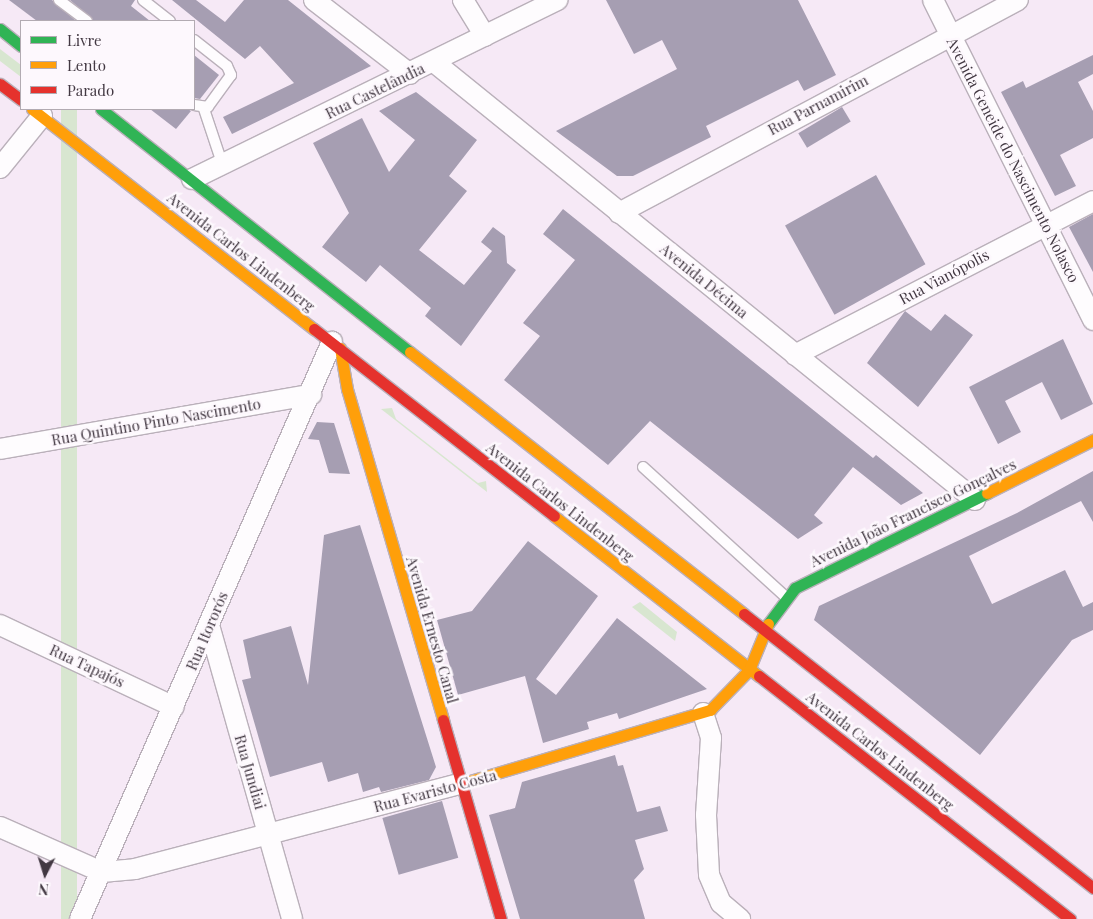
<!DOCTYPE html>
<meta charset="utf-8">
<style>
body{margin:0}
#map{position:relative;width:1093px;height:919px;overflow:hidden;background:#f6e9f6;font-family:"Playfair Display",serif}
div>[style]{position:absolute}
.green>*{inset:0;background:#d8e6d0;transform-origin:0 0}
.building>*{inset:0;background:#a69eb2;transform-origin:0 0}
.roads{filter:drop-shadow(1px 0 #bab0ba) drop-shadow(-1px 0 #bab0ba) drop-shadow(0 1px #bab0ba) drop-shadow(0 -1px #bab0ba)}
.lane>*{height:10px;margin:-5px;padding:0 5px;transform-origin:5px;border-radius:5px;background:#fefcfe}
.street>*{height:20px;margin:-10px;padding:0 10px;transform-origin:10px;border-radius:10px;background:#fefcfe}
.fast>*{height:11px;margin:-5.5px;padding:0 5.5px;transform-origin:5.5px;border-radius:5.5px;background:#30b455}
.slow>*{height:11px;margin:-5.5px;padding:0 5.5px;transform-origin:5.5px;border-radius:5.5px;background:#ff9f0a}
.jam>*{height:11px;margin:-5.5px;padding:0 5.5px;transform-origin:5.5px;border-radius:5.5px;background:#e5322d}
span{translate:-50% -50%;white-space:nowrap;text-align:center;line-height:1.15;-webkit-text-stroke:5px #fdf8fd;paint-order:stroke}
.street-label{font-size:15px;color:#423842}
.legend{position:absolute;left:20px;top:20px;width:175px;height:90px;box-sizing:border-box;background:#fdf8fd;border:1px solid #b2abb2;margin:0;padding:6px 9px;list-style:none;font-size:15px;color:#423842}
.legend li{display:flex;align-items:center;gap:10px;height:25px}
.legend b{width:25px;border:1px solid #b2abb2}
.north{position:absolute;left:20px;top:849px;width:50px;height:50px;-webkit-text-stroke:4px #fdf8fd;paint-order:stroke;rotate:185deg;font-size:14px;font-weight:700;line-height:20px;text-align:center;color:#423842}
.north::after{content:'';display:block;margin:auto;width:18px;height:22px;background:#423842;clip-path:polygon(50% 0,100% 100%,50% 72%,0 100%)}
</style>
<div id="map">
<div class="green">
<i style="clip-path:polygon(0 49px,21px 65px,21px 77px,0 61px)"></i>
<i style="left:61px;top:109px;width:16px;height:834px"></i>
<i style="clip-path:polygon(392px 408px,396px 419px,478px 483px,486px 481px,487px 492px,381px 409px)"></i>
<i style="clip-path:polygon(640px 602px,677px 632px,675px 641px,632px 607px)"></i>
</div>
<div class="building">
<i style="clip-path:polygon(9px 0,52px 0,76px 21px,37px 21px)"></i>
<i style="clip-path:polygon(70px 0,135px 0,131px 6px,150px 21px,94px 21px)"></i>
<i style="clip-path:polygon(172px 0,196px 0,225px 22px,244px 0,288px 0,371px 66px,232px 134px,223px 117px,294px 83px,260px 46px,245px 59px)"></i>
<i style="clip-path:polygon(606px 0,798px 0,836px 75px,804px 91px,798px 80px,706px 126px,711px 137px,633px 176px,617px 176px,556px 131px,677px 69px,662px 40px,634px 54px)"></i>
<i style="clip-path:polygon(194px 55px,219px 75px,200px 99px,194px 98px)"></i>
<i style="clip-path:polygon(1093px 55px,1093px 74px,1078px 82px,1093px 111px,1093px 138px,1060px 155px,1076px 186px,1055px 196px,1001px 92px,1023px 81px,1026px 88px)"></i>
<i style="clip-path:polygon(416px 92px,477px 140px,449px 176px,467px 191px,419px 250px,464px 285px,492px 251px,481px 242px,493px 227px,505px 236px,507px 263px,516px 270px,461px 346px,425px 316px,431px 308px,380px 265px,366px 282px,322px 247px,349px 213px,313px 143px,362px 118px,389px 172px,415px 140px,379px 111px)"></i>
<i style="left:842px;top:107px;width:17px;height:51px;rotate:59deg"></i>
<i style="clip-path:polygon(150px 109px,188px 109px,191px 111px,176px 129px)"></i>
<i style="left:876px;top:175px;width:102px;height:104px;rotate:61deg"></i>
<i style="clip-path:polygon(563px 209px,873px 458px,876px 455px,923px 493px,901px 505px,853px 467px,814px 515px,823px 523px,798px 539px,650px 421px,608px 465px,504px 380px,540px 336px,523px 323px,575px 260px,543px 234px)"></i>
<i style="clip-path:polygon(1093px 214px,1093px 272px,1069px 227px)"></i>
<i style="clip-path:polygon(905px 311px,931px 331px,945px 314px,973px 335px,918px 407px,867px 363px)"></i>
<i style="clip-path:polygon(1063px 339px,1093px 404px,1061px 420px,1042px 382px,1005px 401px,1021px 432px,998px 444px,969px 387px)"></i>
<i style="clip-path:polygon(317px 422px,334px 423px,350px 474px,329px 473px,319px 440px,308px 439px)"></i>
<i style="clip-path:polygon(1093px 471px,1093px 522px,1081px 501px,969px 556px,992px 604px,1065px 570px,1083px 607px,1093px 602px,1093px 630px,1072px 640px,980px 755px,814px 620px,819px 606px,1017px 513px)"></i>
<i style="clip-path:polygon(360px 525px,436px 767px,429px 780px,381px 792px,379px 787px,363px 792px,358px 773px,328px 782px,322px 762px,270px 777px,242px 680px,251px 678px,243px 640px,291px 626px,308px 685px,324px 535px)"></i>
<i style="clip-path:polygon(528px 541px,598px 596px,536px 679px,556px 695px,617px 618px,707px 689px,619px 719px,617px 713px,587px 722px,589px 729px,543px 743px,525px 676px,458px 695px,437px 620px,472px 611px)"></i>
<i style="clip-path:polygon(615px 755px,618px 766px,623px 765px,637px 812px,660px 806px,668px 831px,635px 840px,644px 869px,634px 880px,645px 919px,520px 919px,489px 815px,515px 808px,522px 782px)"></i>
<i style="left:442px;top:801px;width:59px;height:62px;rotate:74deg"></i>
</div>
<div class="roads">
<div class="lane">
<i style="left:59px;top:0;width:35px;rotate:37deg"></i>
<i style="left:143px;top:0;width:34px;rotate:38deg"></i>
<i style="left:194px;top:40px;width:42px;rotate:38.2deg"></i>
<i style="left:227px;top:66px;width:10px;rotate:66deg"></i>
<i style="left:231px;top:75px;width:39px;rotate:126deg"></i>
<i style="left:208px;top:107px;width:14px;rotate:-172deg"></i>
<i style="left:204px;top:109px;width:60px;rotate:71.6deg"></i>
<i style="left:643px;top:467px;width:192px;rotate:42.3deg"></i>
</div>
<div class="street">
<i style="left:314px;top:0;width:121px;rotate:37.6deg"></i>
<i style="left:463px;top:0;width:42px;rotate:58.6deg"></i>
<i style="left:933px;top:0;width:358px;rotate:63.4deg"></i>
<i style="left:434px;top:62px;width:696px;rotate:38.99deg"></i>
<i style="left:0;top:168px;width:67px;rotate:-51.1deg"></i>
<i style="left:192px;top:179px;width:407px;rotate:-26.1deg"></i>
<i style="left:619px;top:213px;width:452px;rotate:-28.1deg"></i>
<i style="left:795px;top:355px;width:335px;rotate:-27.3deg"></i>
<i style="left:0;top:449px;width:316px;rotate:-9.9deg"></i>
<i style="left:0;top:625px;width:192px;rotate:25.2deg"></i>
<i style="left:209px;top:625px;width:305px;rotate:74.2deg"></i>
<i style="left:703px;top:713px;width:26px;rotate:72deg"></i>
<i style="left:711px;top:738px;width:77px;rotate:93.7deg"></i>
<i style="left:706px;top:815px;width:60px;rotate:87.1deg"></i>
<i style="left:709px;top:875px;width:30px;rotate:67deg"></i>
<i style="left:721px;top:903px;width:25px;rotate:40deg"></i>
<i style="left:0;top:827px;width:111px;rotate:23.8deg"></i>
<i style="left:102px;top:872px;width:33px;rotate:-5deg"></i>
<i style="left:135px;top:869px;width:336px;rotate:-14.7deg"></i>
<i style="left:80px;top:919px;width:630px;rotate:-66.41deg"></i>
</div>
<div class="fast">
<i style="left:0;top:29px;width:27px;rotate:39deg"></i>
<i style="left:101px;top:109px;width:393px;rotate:38.2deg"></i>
<i style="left:768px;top:624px;width:45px;rotate:-53.1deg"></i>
<i style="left:795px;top:588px;width:214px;rotate:-26.3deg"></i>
</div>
<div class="slow">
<i style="left:32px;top:109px;width:358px;rotate:38deg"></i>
<i style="left:340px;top:348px;width:42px;rotate:80.3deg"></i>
<i style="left:347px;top:389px;width:345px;rotate:73.8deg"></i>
<i style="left:410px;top:352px;width:424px;rotate:38.1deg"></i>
<i style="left:987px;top:493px;width:119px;rotate:-26.6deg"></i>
<i style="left:554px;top:516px;width:260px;rotate:38deg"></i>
<i style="left:460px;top:784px;width:261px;rotate:-16.5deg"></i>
<i style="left:710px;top:710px;width:56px;rotate:-45.7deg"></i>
<i style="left:749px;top:670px;width:50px;rotate:-67.6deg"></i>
</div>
<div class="jam">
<i style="left:0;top:84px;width:26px;rotate:37deg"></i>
<i style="left:314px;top:329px;width:304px;rotate:37.9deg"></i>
<i style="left:744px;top:614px;width:444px;rotate:38.1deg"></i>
<i style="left:759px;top:676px;width:395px;rotate:38deg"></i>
<i style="left:443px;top:720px;width:207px;rotate:73.8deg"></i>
</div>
</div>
<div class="street-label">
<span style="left:375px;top:91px;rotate:-26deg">Rua Castelândia</span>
<span style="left:818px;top:105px;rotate:-28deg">Rua Parnamirim</span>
<span style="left:1013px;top:160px;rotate:63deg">Avenida Geneide do Nascimento Nolasco</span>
<span style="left:241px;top:252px;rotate:38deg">Avenida Carlos Lindenberg</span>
<span style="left:944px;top:277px;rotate:-28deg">Rua Vianópolis</span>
<span style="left:704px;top:281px;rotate:39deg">Avenida Décima</span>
<span style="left:156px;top:422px;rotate:-10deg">Rua Quintino Pinto Nascimento</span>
<span style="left:560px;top:502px;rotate:38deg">Avenida Carlos Lindenberg</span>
<span style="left:913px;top:513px;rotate:-26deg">Avenida João Francisco Gonçalves</span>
<span style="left:432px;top:630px;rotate:74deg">Avenida Ernesto Canal</span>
<span style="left:207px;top:631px;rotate:-67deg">Rua Itororós</span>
<span style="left:87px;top:666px;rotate:25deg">Rua Tapajós</span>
<span style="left:880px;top:751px;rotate:38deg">Avenida Carlos Lindenberg</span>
<span style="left:250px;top:772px;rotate:74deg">Rua Jundiai</span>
<span style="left:435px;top:791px;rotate:-15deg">Rua Evaristo Costa</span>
</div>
<ul class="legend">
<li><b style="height:6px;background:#30b455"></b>Livre</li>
<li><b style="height:6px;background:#ff9f0a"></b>Lento</li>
<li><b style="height:6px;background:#e5322d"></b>Parado</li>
</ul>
<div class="north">N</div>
</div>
